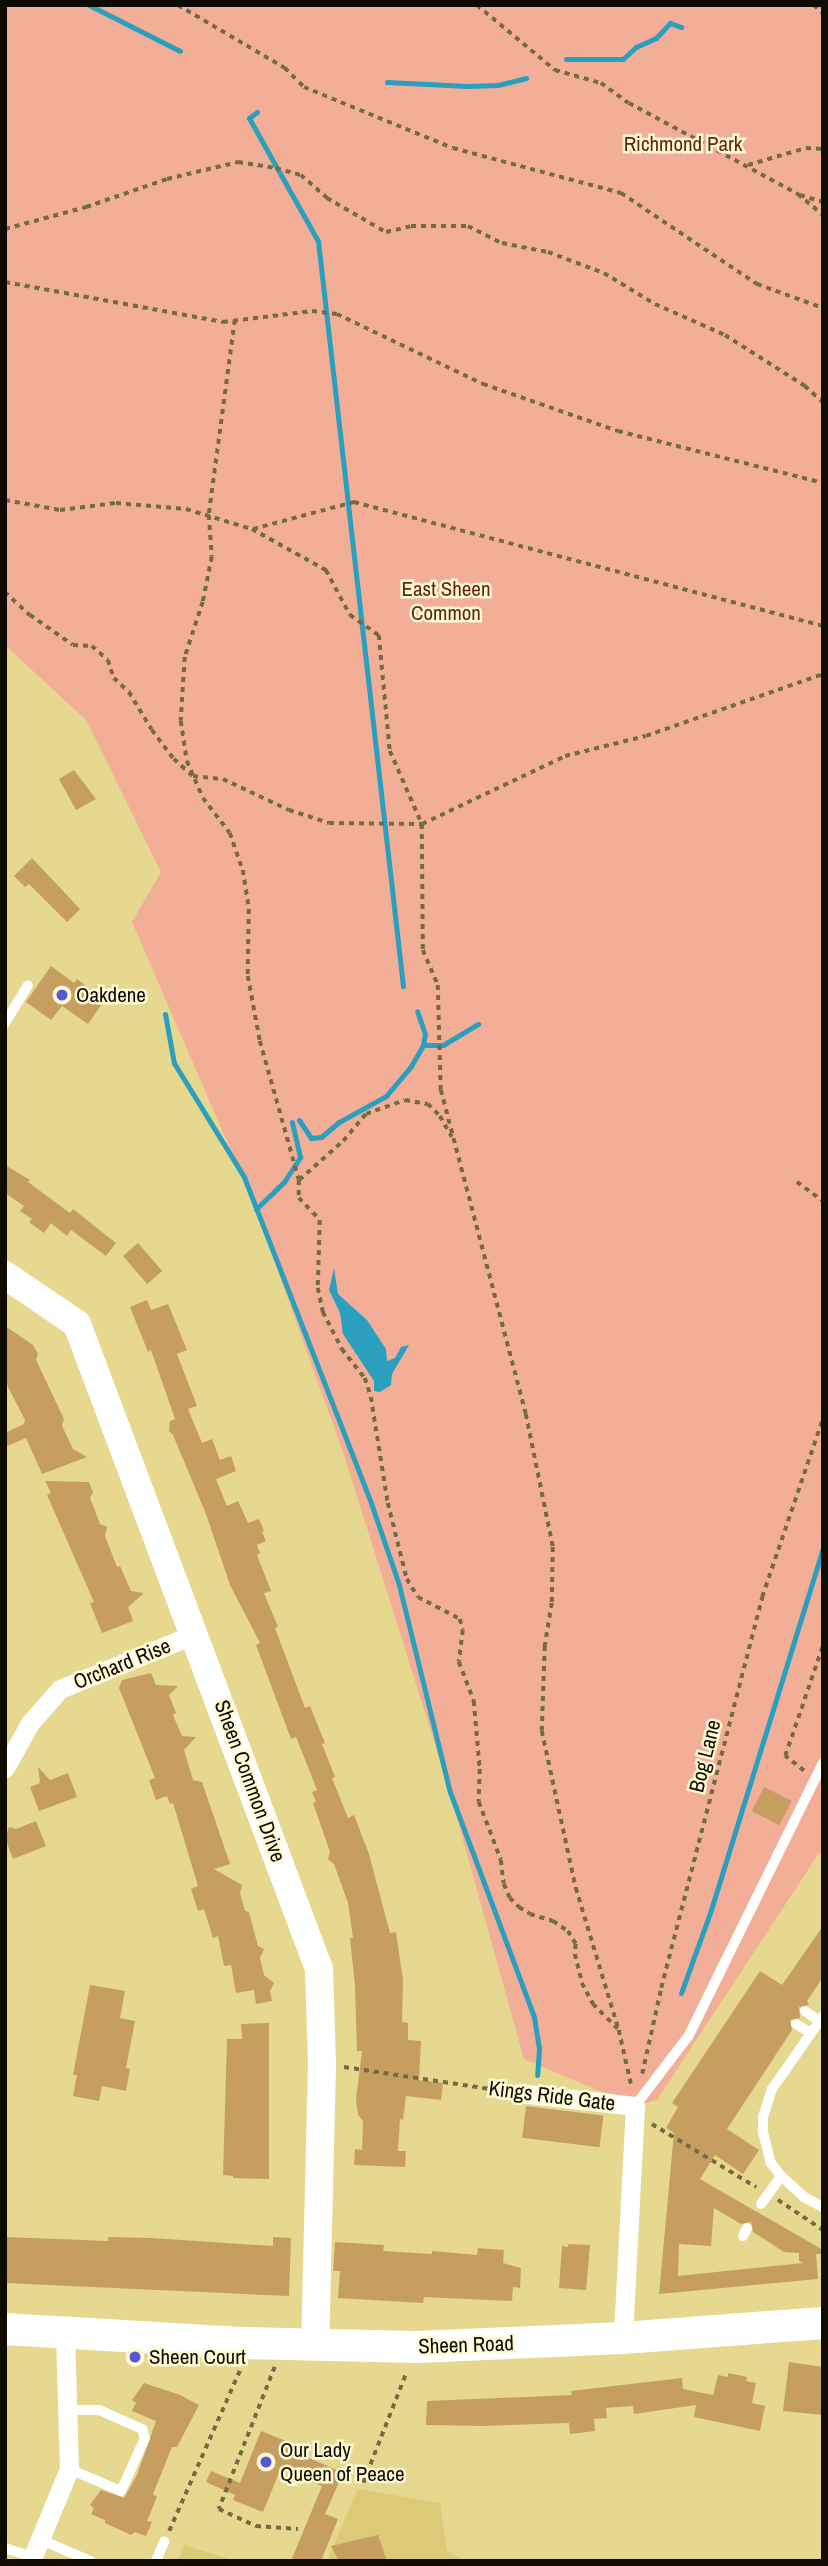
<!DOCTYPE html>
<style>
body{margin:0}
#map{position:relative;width:828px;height:2566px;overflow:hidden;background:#e6d88f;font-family:"Archivo Narrow",sans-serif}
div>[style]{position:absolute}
.built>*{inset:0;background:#dbcb79}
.green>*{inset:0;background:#f3ae98}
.water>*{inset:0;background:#2aa0be}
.stream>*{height:5px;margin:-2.5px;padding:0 2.5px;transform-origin:2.5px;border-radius:2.5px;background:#2aa0be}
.building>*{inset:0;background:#c69f60;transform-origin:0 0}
.path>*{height:3.5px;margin-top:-1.75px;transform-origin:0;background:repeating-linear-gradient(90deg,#736b43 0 5px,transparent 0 10px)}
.lane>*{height:10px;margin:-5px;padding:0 5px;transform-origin:5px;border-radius:5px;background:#fff}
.street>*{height:19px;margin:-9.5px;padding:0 9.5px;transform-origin:9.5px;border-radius:9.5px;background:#fff}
.secondary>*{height:28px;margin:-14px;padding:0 14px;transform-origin:14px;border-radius:14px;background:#fff}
.primary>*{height:32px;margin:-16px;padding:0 16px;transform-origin:16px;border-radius:16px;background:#fff}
.dots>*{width:19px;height:19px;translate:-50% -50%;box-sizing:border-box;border:4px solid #fff9d5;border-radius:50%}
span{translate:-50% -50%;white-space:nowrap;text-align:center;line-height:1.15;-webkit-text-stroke:5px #fff9d5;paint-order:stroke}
.park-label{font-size:21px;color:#64230c}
.poi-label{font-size:21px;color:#0f0b00}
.left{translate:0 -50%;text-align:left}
.street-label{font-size:21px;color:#0f0b00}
.frame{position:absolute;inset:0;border:7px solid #0f0b00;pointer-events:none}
</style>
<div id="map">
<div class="built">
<i style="clip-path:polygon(358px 2489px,440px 2503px,447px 2551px,465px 2561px,327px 2561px)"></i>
<i style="clip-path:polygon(184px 2545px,236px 2561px,178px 2561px)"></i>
</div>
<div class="green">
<i style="clip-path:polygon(5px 5px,823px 5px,823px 1854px,819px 1853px,657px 2100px,635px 2106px,524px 2059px,446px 1779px,343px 1452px,252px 1199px,132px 922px,161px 872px,86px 720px,5px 645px)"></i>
</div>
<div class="water">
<i style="clip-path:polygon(334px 1268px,338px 1294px,367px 1320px,386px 1349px,387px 1361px,395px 1358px,401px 1347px,409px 1345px,392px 1374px,391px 1385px,380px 1392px,374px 1391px,374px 1381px,343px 1334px,340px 1313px,329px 1290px)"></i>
</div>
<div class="stream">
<i style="left:89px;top:5px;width:102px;rotate:26.8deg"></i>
<i style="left:566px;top:59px;width:57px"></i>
<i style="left:623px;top:59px;width:18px;rotate:-43deg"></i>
<i style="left:636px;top:47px;width:22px;rotate:-24deg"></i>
<i style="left:656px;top:38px;width:21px;rotate:-47deg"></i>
<i style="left:670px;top:23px;width:12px;rotate:20deg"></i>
<i style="left:387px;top:82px;width:81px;rotate:2.8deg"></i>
<i style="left:468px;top:86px;width:30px;rotate:-2deg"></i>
<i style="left:498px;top:85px;width:29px;rotate:-14deg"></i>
<i style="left:257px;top:112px;width:10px;rotate:143deg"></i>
<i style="left:249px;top:118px;width:141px;rotate:60.7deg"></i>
<i style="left:318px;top:241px;width:750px;rotate:83.49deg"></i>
<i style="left:165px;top:1014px;width:50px;rotate:79.6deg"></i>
<i style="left:174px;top:1063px;width:134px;rotate:58.4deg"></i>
<i style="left:244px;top:1177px;width:350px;rotate:68.7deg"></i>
<i style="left:371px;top:1503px;width:87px;rotate:71.1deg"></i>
<i style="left:399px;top:1585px;width:213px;rotate:76.2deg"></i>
<i style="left:450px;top:1792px;width:240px;rotate:69.5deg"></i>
<i style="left:534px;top:2017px;width:32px;rotate:81deg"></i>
<i style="left:539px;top:2049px;width:26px;rotate:94deg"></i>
<i style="left:423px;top:1045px;width:20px"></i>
<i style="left:443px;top:1045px;width:41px;rotate:-31deg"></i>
<i style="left:299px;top:1120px;width:22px;rotate:56deg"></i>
<i style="left:311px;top:1138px;width:10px;rotate:-6deg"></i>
<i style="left:321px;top:1137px;width:23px;rotate:-40deg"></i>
<i style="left:339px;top:1122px;width:54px;rotate:-29deg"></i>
<i style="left:386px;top:1096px;width:39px;rotate:-50deg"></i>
<i style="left:411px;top:1066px;width:24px;rotate:-60deg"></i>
<i style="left:423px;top:1045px;width:11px;rotate:-80deg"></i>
<i style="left:425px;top:1034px;width:24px;rotate:-109deg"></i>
<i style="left:256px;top:1209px;width:39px;rotate:-44deg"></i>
<i style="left:284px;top:1182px;width:30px;rotate:-57deg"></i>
<i style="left:300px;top:1157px;width:36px;rotate:-103deg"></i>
<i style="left:681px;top:1993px;width:85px;rotate:-70.1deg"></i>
<i style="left:710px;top:1913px;width:382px;rotate:-72.8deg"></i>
</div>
<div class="building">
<i style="clip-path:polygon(74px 770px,96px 799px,76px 810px,59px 779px)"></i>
<i style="clip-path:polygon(32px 858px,80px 909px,67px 922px,29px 884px,25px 887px,14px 876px)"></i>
<i style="clip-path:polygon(51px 966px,74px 983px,77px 979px,95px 993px,92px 997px,102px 1004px,88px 1024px,62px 1006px,51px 1020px,26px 1002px)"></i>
<i style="clip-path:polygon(5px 1165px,30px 1180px,28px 1182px,70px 1213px,73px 1209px,116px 1243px,106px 1256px,71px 1230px,67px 1236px,51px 1223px,44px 1233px,29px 1222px,32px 1219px,20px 1211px,24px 1206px,5px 1193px)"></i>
<i style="left:138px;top:1243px;width:37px;height:20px;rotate:49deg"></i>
<i style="clip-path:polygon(147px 1300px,151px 1310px,168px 1304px,187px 1350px,177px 1354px,197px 1406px,188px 1409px,202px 1443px,212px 1439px,220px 1460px,231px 1456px,236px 1471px,216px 1479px,227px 1506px,238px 1501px,248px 1523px,259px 1519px,264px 1531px,262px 1532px,266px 1541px,257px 1545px,260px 1553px,257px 1555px,271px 1591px,264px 1593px,278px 1627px,275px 1628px,305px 1708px,310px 1706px,325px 1743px,322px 1744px,335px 1777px,332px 1778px,348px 1818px,354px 1815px,369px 1854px,390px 1933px,396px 1932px,403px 1980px,402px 2022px,408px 2023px,408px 2040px,421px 2041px,419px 2080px,443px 2083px,441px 2100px,406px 2096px,403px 2120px,400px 2119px,398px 2151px,406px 2151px,405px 2167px,354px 2165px,355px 2149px,362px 2150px,363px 2121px,358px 2115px,356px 2099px,362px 2051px,357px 2051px,355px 1986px,350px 1938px,353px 1938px,348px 1903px,334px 1864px,328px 1859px,330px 1852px,313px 1803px,316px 1802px,312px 1792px,317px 1790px,296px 1737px,291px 1739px,256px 1645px,260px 1643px,230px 1585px,206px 1514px,173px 1435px,169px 1431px,170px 1421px,175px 1419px,151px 1350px,148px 1352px,130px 1307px)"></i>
<i style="clip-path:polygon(5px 1326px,33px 1345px,38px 1354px,36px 1360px,64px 1419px,62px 1426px,73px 1449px,87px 1457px,42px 1474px,26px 1438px,5px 1447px,5px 1433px,24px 1424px,25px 1420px,5px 1381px)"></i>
<i style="clip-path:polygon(45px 1481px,89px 1482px,93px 1492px,90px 1498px,100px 1524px,107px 1527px,105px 1536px,117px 1567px,120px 1566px,131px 1591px,144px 1593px,128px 1607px,133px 1621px,102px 1633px,90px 1603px,94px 1602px,47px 1495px,51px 1493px)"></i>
<i style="clip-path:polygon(151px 1673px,156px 1685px,178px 1686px,169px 1695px,176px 1713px,173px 1715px,182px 1736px,196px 1737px,184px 1750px,193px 1780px,202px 1782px,230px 1864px,214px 1869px,242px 1885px,240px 1893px,245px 1911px,249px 1912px,258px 1946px,264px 1949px,260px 1958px,264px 1975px,274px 1983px,270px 1991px,272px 2001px,256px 2004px,254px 1990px,236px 1993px,231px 1965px,224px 1966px,218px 1936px,213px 1938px,204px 1909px,198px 1911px,191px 1889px,198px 1886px,173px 1803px,170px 1804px,167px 1796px,156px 1800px,149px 1780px,155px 1778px,119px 1688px,122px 1680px)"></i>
<i style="clip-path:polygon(38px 1767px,50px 1780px,68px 1773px,77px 1797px,39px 1811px,30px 1787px,40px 1783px)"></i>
<i style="left:764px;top:1787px;width:31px;height:27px;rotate:27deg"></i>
<i style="clip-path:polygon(36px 1821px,46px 1846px,13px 1859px,5px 1838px,9px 1827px,16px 1829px)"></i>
<i style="clip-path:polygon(evenodd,823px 1926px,823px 1977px,807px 2001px,809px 2005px,799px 2007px,800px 2018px,790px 2020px,792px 2030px,727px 2129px,759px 2150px,743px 2174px,715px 2155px,700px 2179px,823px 2250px,823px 2254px,816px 2254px,818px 2279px,659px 2294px,674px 2133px,666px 2128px,678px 2107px,672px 2103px,760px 1971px,782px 1985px,823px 1926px,714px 2208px,741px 2224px,751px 2222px,753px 2232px,784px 2252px,799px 2253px,799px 2261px,803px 2263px,678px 2276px,679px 2244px,711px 2246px,714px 2208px)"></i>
<i style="clip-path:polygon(90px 1985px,125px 1991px,120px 2018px,135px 2021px,126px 2068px,130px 2069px,126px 2091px,102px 2086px,99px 2101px,73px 2096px,77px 2075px,73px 2075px)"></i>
<i style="clip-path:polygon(269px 2023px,269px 2179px,233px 2178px,233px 2176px,223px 2175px,227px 2039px,242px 2039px,241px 2024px)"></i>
<i style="left:526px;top:2106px;width:78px;height:32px;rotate:7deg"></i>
<i style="clip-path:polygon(5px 2237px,108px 2241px,108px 2237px,152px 2238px,273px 2246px,273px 2237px,291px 2238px,289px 2296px,5px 2283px)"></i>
<i style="clip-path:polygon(335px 2242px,384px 2245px,383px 2251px,432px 2254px,432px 2251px,477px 2255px,478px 2248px,504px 2250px,503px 2263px,521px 2268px,520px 2288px,513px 2287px,512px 2301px,424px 2297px,423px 2303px,338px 2298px,340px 2271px,333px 2271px)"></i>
<i style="clip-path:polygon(568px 2244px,590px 2245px,586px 2290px,559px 2288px,562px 2246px,568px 2247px)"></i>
<i style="clip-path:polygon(789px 2362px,823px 2367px,823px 2415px,783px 2411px)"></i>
<i style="clip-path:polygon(728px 2373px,747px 2377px,746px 2381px,756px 2383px,752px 2403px,765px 2406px,760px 2431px,694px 2417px,696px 2405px,634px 2414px,633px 2406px,606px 2408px,607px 2418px,594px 2419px,595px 2431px,570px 2434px,569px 2423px,482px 2426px,426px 2425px,427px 2401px,572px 2395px,571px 2391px,682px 2378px,683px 2389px,713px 2395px,718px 2375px,728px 2377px)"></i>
<i style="clip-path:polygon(144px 2383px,180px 2395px,199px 2405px,177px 2447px,172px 2447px,153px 2494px,157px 2497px,147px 2521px,152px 2522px,146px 2536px,135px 2532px,131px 2535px,105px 2523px,105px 2520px,91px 2514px,94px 2508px,90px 2505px,101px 2490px,124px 2498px,137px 2475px,156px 2421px,132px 2411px,136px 2403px,132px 2400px)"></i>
<i style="clip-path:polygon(261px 2431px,291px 2443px,289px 2449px,343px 2473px,325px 2514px,338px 2519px,321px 2561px,291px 2561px,322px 2486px,281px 2468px,263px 2512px,233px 2500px,235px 2495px,206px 2482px,211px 2471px,240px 2483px)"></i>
<i style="clip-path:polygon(378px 2535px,387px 2561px,339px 2561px,331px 2546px)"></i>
</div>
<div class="path">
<i style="left:178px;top:5px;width:124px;rotate:30.5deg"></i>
<i style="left:285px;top:68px;width:27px;rotate:45deg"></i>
<i style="left:304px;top:87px;width:161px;rotate:22.3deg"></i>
<i style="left:453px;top:148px;width:174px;rotate:15deg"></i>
<i style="left:621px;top:193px;width:164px;rotate:33.8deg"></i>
<i style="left:757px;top:284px;width:70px;rotate:20deg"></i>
<i style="left:477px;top:5px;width:102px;rotate:39.8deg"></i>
<i style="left:555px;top:70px;width:48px;rotate:15.8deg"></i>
<i style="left:601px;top:83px;width:34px;rotate:36deg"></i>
<i style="left:629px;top:103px;width:192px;rotate:28.3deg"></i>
<i style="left:798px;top:194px;width:33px;rotate:40deg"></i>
<i style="left:814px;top:5px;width:12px;rotate:42deg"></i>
<i style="left:748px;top:165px;width:60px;rotate:-16.3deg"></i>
<i style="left:806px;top:148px;width:17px;rotate:3deg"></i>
<i style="left:800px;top:195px;width:24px;rotate:17deg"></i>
<i style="left:5px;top:229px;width:84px;rotate:-15.2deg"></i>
<i style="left:86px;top:207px;width:86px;rotate:-19.1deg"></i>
<i style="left:167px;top:179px;width:73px;rotate:-13.5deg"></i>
<i style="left:238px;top:162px;width:38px;rotate:9deg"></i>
<i style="left:276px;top:168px;width:26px;rotate:16deg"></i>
<i style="left:301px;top:175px;width:35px;rotate:41deg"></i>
<i style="left:327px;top:198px;width:68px;rotate:30deg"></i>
<i style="left:386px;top:232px;width:26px;rotate:-13deg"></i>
<i style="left:411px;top:226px;width:57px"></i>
<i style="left:468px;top:226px;width:38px;rotate:27deg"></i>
<i style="left:502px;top:243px;width:47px;rotate:11.1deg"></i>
<i style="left:548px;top:252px;width:60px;rotate:20.6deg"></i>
<i style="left:604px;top:273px;width:60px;rotate:31.3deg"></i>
<i style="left:655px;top:304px;width:77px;rotate:23.9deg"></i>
<i style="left:725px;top:335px;width:95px;rotate:32.5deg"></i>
<i style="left:805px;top:386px;width:24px;rotate:42deg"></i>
<i style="left:5px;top:282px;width:222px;rotate:10.4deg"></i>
<i style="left:223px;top:322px;width:90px;rotate:-7deg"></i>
<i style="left:312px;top:311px;width:25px;rotate:7deg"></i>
<i style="left:337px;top:314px;width:162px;rotate:25.6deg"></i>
<i style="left:483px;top:384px;width:143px;rotate:19.2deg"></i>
<i style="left:618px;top:431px;width:211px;rotate:14.2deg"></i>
<i style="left:235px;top:320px;width:197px;rotate:97.6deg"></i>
<i style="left:209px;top:515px;width:42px;rotate:85.9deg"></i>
<i style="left:212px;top:557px;width:46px;rotate:101.3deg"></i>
<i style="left:203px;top:602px;width:58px;rotate:108.1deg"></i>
<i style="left:185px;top:657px;width:64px;rotate:93.6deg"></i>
<i style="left:181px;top:721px;width:40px;rotate:81.5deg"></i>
<i style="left:187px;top:761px;width:40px;rotate:66.6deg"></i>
<i style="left:203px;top:798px;width:44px;rotate:52.4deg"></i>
<i style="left:230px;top:833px;width:39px;rotate:71deg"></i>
<i style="left:243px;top:870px;width:39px;rotate:81deg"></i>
<i style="left:249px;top:909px;width:67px;rotate:90.9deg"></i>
<i style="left:248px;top:976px;width:66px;rotate:79.5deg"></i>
<i style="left:260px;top:1041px;width:144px;rotate:74.3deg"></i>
<i style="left:299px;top:1180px;width:18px;rotate:90deg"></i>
<i style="left:299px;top:1198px;width:30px;rotate:46deg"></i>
<i style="left:320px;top:1220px;width:68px;rotate:91.7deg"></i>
<i style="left:318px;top:1288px;width:25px;rotate:78deg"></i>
<i style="left:323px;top:1312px;width:42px;rotate:62.8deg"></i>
<i style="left:342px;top:1349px;width:37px;rotate:52deg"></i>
<i style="left:365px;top:1378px;width:20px;rotate:72deg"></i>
<i style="left:371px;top:1397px;width:107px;rotate:80.9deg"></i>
<i style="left:388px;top:1503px;width:78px;rotate:76deg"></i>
<i style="left:407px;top:1579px;width:21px;rotate:59deg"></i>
<i style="left:418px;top:1597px;width:47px;rotate:27.6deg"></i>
<i style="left:460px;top:1619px;width:11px;rotate:75deg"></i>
<i style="left:463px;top:1630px;width:32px;rotate:97deg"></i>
<i style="left:459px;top:1662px;width:42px;rotate:69deg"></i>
<i style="left:474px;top:1701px;width:68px;rotate:85deg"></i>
<i style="left:480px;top:1769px;width:33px;rotate:92deg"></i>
<i style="left:479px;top:1802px;width:62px;rotate:69.2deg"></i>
<i style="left:501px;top:1860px;width:24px;rotate:83deg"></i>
<i style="left:504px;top:1884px;width:15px;rotate:67deg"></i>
<i style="left:510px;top:1898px;width:13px;rotate:45deg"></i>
<i style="left:519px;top:1907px;width:13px;rotate:32deg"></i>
<i style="left:530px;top:1914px;width:24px;rotate:17deg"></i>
<i style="left:553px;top:1921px;width:18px;rotate:34deg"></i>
<i style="left:568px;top:1931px;width:15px;rotate:58deg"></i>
<i style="left:576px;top:1944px;width:10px;rotate:96deg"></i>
<i style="left:575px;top:1954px;width:30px;rotate:76deg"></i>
<i style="left:582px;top:1983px;width:24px;rotate:62deg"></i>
<i style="left:593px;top:2004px;width:35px;rotate:45deg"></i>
<i style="left:5px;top:500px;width:56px;rotate:10.3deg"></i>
<i style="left:60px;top:510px;width:56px;rotate:-7.1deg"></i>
<i style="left:116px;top:503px;width:70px;rotate:4.9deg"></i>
<i style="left:186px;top:509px;width:69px;rotate:16.9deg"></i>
<i style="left:252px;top:529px;width:85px;rotate:29deg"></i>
<i style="left:326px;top:570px;width:51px;rotate:61.9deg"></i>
<i style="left:350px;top:615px;width:35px;rotate:35deg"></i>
<i style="left:379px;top:635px;width:117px;rotate:84.6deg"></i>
<i style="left:390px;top:751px;width:80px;rotate:66.3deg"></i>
<i style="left:422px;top:824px;width:126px;rotate:89.5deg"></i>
<i style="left:423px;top:950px;width:38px;rotate:67deg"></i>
<i style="left:438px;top:985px;width:105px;rotate:88.4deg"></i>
<i style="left:441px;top:1090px;width:335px;rotate:75.3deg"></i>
<i style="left:526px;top:1414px;width:136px;rotate:78.5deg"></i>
<i style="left:553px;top:1547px;width:56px;rotate:91deg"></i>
<i style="left:552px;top:1603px;width:44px;rotate:99.2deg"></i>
<i style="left:545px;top:1646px;width:85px;rotate:92deg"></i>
<i style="left:542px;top:1731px;width:161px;rotate:77.8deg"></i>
<i style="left:576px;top:1888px;width:148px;rotate:73.2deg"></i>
<i style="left:619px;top:2030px;width:59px;rotate:77.4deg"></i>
<i style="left:253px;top:529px;width:105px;rotate:-15deg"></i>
<i style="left:354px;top:502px;width:485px;rotate:14.8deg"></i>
<i style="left:5px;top:592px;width:34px;rotate:43deg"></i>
<i style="left:30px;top:615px;width:52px;rotate:34.9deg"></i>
<i style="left:73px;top:645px;width:19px;rotate:3deg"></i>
<i style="left:92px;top:646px;width:21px;rotate:41deg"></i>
<i style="left:108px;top:660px;width:19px;rotate:72deg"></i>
<i style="left:114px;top:678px;width:21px;rotate:43deg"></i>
<i style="left:129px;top:692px;width:44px;rotate:58.8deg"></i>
<i style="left:152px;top:730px;width:36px;rotate:53deg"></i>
<i style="left:174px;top:759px;width:25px;rotate:42deg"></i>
<i style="left:193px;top:776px;width:30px;rotate:6deg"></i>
<i style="left:223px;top:779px;width:73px;rotate:25.2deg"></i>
<i style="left:289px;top:810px;width:42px;rotate:18deg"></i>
<i style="left:329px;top:823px;width:93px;rotate:0.6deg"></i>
<i style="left:422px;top:824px;width:158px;rotate:-25.4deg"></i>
<i style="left:565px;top:756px;width:83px;rotate:-13.9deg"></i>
<i style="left:646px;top:736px;width:188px;rotate:-19.3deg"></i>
<i style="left:299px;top:1180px;width:59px;rotate:-41.6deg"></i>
<i style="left:343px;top:1141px;width:35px;rotate:-50deg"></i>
<i style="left:366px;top:1114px;width:41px;rotate:-19.7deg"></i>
<i style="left:405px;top:1100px;width:23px;rotate:10deg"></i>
<i style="left:428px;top:1104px;width:17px;rotate:45deg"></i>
<i style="left:440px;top:1116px;width:24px;rotate:60deg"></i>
<i style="left:797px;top:1182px;width:32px;rotate:36deg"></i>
<i style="left:804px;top:1771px;width:24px;rotate:-142deg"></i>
<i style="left:785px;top:1756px;width:117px;rotate:-71.1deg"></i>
<i style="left:344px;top:2067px;width:161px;rotate:8.6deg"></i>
<i style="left:642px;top:2074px;width:88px;rotate:-77.5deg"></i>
<i style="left:661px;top:1988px;width:404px;rotate:-75.5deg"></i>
<i style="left:762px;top:1597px;width:189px;rotate:-71.2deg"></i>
<i style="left:652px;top:2124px;width:122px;rotate:31.2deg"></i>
<i style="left:778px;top:2200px;width:54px;rotate:33.7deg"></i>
<i style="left:275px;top:2367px;width:153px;rotate:111.5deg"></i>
<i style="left:219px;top:2509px;width:41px;rotate:24.7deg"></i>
<i style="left:256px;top:2526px;width:42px;rotate:4.1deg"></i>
<i style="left:363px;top:2483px;width:120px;rotate:-68.6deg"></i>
<i style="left:169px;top:2531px;width:178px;rotate:-66.2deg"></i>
</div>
<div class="lane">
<i style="left:5px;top:1023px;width:44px;rotate:-58.8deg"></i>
<i style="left:805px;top:2011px;width:17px;rotate:36deg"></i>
<i style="left:823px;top:2016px;width:89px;rotate:124.9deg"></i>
<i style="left:772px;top:2089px;width:29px;rotate:108deg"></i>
<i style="left:763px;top:2117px;width:15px;rotate:90deg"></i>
<i style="left:763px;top:2132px;width:32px;rotate:76deg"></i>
<i style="left:771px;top:2163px;width:16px;rotate:52deg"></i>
<i style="left:781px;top:2176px;width:31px;rotate:42deg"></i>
<i style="left:804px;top:2197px;width:21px;rotate:28deg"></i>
<i style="left:796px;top:2024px;width:17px;rotate:31deg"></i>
<i style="left:635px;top:2106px;width:89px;rotate:-52.7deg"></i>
<i style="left:689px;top:2035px;width:303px;rotate:-63.8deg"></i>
<i style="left:761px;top:2204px;width:34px;rotate:-54deg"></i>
<i style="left:743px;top:2236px;width:9px;rotate:-63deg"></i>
<i style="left:67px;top:2410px;width:32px"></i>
<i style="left:99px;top:2410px;width:47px;rotate:23.8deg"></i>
<i style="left:142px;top:2429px;width:9px;rotate:72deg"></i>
<i style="left:145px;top:2438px;width:58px;rotate:114.4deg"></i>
<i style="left:121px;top:2491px;width:56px;rotate:-157.1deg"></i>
<i style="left:39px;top:2539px;width:56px;rotate:23.3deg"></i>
<i style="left:5px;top:2548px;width:28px;rotate:18deg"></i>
<i style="left:156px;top:2561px;width:21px;rotate:-67deg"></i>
</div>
<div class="street">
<i style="left:5px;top:1768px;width:51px;rotate:-60.9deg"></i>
<i style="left:30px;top:1723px;width:45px;rotate:-48.6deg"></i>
<i style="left:60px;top:1689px;width:146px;rotate:-22.2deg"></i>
<i style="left:519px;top:2093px;width:117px;rotate:6.4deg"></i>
<i style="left:635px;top:2106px;width:232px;rotate:93deg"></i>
<i style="left:31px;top:2561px;width:100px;rotate:-67.6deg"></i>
<i style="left:69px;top:2469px;width:137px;rotate:-91.7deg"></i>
</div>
<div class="secondary">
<i style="left:5px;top:1275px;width:87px;rotate:34.2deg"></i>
<i style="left:77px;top:1324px;width:689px;rotate:69.43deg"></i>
<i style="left:319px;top:1969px;width:95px;rotate:88.2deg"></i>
<i style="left:322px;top:2064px;width:281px;rotate:91.4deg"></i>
</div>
<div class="primary">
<i style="left:5px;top:2329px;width:236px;rotate:3.4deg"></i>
<i style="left:241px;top:2343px;width:175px;rotate:1.3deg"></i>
<i style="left:416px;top:2347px;width:207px;rotate:-2.5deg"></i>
<i style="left:623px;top:2338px;width:201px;rotate:-4.3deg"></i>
</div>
<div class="dots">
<i style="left:62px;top:995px;background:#5958d0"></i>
<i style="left:135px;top:2357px;background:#5958d0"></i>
<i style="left:266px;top:2462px;background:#5958d0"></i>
</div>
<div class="park-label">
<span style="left:683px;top:144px">Richmond Park</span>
<span style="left:446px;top:601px">East Sheen<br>Common</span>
</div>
<div class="poi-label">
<span class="left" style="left:76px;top:995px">Oakdene</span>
<span class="left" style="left:149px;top:2357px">Sheen Court</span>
<span class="left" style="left:280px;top:2462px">Our Lady<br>Queen of Peace</span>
</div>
<div class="street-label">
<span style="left:122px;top:1664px;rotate:-22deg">Orchard Rise</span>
<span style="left:705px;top:1756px;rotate:-76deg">Bog Lane</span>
<span style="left:250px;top:1781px;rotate:70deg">Sheen Common Drive</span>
<span style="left:552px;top:2096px;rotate:7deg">Kings Ride Gate</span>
<span style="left:466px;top:2345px;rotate:-2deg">Sheen Road</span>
</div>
<div class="frame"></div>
</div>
